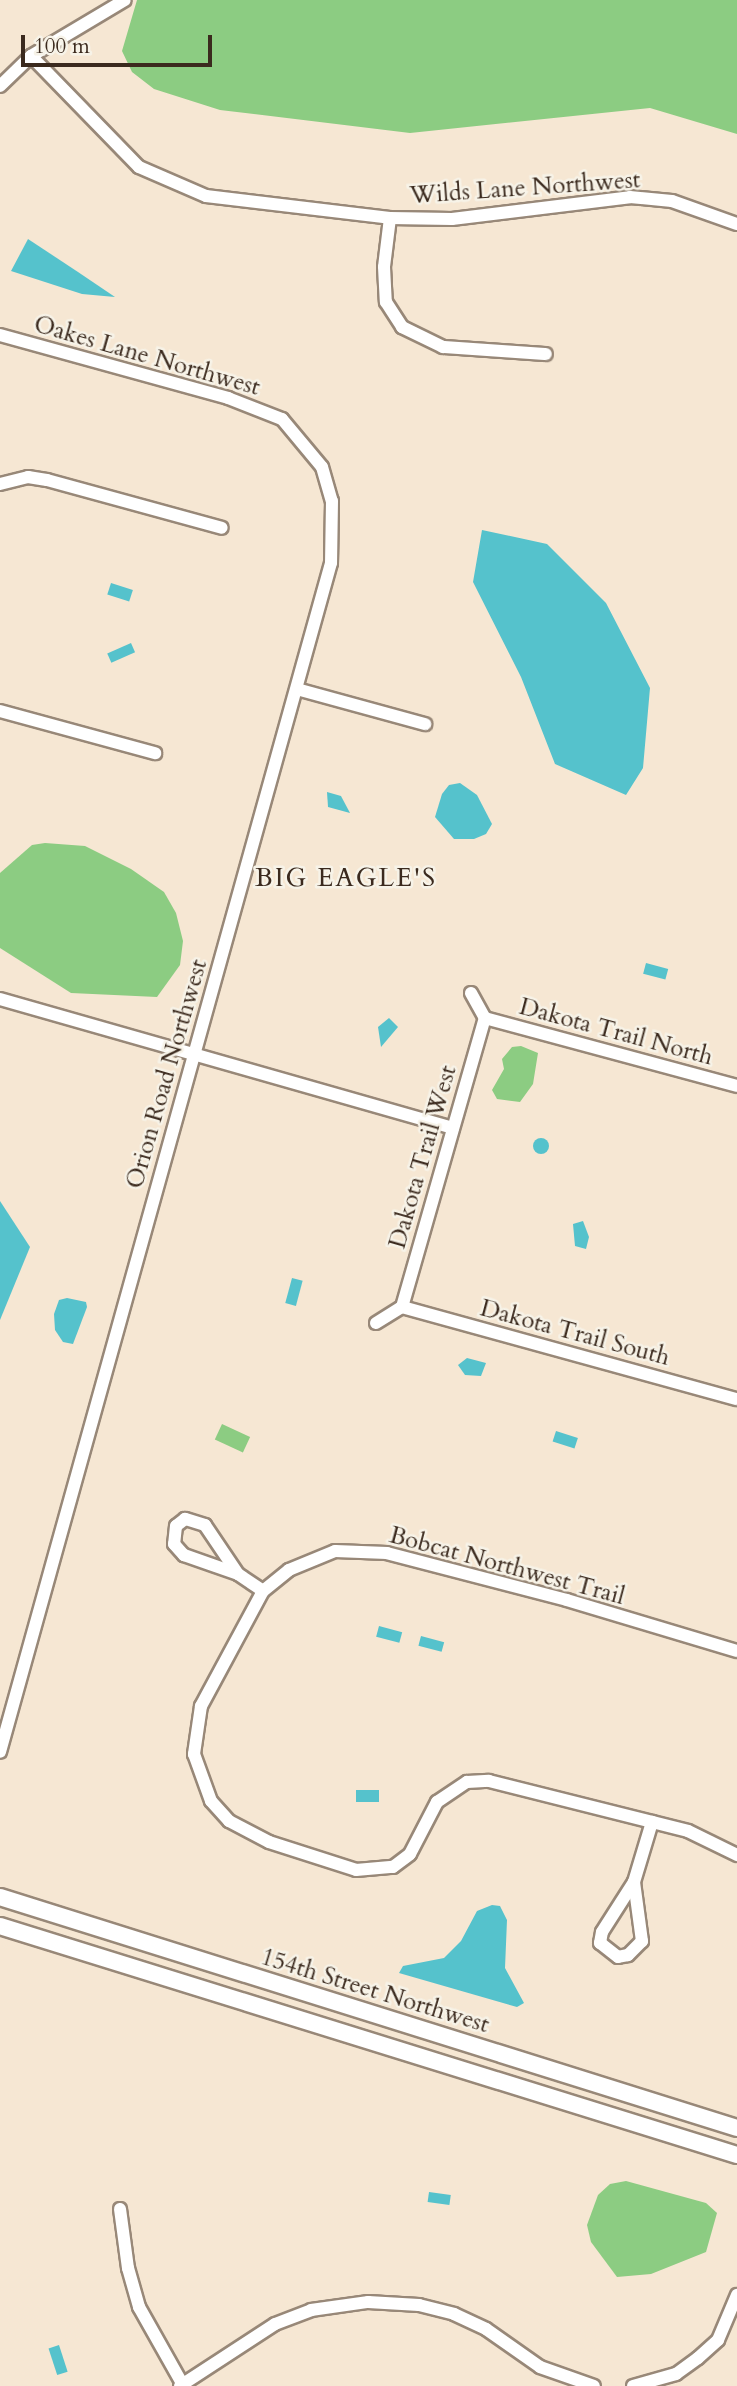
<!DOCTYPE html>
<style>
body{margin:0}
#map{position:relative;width:737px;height:2386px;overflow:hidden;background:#f6e7d3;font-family:Cardo,serif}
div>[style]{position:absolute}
.green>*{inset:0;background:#8ccc82;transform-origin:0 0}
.water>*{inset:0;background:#55c2cc;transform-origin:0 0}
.round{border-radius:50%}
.roads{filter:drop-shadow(2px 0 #988878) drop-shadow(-2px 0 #988878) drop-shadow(0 2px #988878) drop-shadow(0 -2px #988878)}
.minor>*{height:12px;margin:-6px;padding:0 6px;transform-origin:6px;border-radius:6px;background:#fff}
.tertiary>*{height:16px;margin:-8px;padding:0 8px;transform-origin:8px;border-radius:8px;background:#fff}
span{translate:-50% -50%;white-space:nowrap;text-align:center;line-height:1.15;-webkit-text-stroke:5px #f7f3e8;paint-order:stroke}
.street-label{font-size:24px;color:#3b2a1e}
.neighbourhood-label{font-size:26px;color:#3b2a1e;letter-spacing:2px}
.scale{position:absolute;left:21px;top:35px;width:191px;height:32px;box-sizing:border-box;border:4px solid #3b2a1e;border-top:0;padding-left:9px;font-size:21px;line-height:24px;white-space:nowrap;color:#3b2a1e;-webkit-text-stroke:5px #f7f3e8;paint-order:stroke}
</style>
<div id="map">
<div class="green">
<i style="clip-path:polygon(137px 0,737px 0,737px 134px,650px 108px,410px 133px,220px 110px,154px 89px,132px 72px,122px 51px)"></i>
<i style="clip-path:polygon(45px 843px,85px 846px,131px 869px,164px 892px,176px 913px,183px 941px,180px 965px,157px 997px,71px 993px,0 948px,0 873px,32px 845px)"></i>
<i style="clip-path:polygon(521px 1046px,538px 1053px,533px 1084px,520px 1102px,497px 1099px,492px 1090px,504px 1069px,502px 1059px,512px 1047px)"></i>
<i style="left:222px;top:1424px;width:31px;height:17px;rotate:25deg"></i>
<i style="clip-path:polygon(626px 2181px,706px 2203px,717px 2213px,706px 2252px,651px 2274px,617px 2277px,591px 2242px,587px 2225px,598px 2195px,610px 2184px)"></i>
</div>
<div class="water">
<i style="clip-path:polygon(28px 239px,78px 272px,115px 297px,82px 294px,11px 271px)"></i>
<i style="clip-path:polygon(482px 530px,547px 544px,606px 603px,650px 688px,643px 768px,626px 795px,555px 764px,521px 677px,473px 582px)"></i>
<i style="left:111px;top:583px;width:23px;height:12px;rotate:18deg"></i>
<i style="left:131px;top:643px;width:10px;height:26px;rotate:66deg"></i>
<i style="clip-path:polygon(460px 783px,477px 795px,492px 824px,486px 834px,474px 839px,454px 839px,435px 817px,442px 794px,449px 785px)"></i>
<i style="clip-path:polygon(327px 792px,341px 796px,350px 813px,328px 807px)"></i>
<i style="left:646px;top:963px;width:23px;height:11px;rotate:15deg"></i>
<i style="clip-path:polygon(389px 1018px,398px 1027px,381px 1047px,378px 1027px)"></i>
<i class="round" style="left:533px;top:1138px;width:16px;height:16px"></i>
<i style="clip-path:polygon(0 1201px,30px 1247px,0 1320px)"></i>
<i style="clip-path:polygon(583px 1221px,589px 1237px,586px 1249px,575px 1246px,573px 1224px)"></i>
<i style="left:292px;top:1278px;width:11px;height:26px;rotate:15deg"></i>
<i style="clip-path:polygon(67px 1298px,86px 1302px,87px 1307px,73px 1344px,63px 1342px,55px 1330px,54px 1314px,59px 1300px)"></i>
<i style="clip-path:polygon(467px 1358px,486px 1363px,481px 1376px,465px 1375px,458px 1365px)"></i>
<i style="left:556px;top:1431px;width:23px;height:11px;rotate:18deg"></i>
<i style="left:379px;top:1626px;width:24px;height:11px;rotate:15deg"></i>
<i style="left:421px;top:1636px;width:24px;height:10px;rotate:15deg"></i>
<i style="left:356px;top:1790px;width:23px;height:12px"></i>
<i style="clip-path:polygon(492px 1905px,500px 1906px,507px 1920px,505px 1968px,524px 2003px,517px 2007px,399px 1973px,403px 1966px,444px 1958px,461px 1941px,477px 1911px)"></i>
<i style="left:429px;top:2192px;width:22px;height:10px;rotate:8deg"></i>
<i style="left:59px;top:2345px;width:28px;height:11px;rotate:72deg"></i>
</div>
<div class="roads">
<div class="minor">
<i style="left:31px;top:56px;width:155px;rotate:45.8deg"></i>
<i style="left:139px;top:167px;width:73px;rotate:23.4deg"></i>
<i style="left:206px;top:196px;width:185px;rotate:6.8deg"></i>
<i style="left:390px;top:218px;width:62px;rotate:0.9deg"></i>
<i style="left:452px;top:219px;width:179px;rotate:-7deg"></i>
<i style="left:630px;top:197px;width:42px;rotate:5.4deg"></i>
<i style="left:672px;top:201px;width:69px;rotate:19.5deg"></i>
<i style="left:0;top:86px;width:43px;rotate:-44.1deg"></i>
<i style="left:31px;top:56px;width:109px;rotate:-30.8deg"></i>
<i style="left:390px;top:218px;width:49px;rotate:97deg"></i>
<i style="left:384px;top:267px;width:35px;rotate:87deg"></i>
<i style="left:386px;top:302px;width:30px;rotate:57deg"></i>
<i style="left:402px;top:327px;width:46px;rotate:26deg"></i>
<i style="left:443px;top:347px;width:103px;rotate:3.9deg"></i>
<i style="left:0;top:335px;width:237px;rotate:15.4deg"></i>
<i style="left:228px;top:398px;width:58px;rotate:21.3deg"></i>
<i style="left:282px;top:419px;width:62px;rotate:50.2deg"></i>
<i style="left:322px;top:467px;width:35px;rotate:74deg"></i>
<i style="left:332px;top:501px;width:62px;rotate:90.9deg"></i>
<i style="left:331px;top:563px;width:1234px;rotate:105.56deg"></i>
<i style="left:0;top:484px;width:29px;rotate:-14deg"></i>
<i style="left:28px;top:477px;width:19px;rotate:9deg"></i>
<i style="left:47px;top:480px;width:181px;rotate:15.3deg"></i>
<i style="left:297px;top:689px;width:133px;rotate:15.3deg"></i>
<i style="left:0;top:711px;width:161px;rotate:15.2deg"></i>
<i style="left:471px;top:993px;width:29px;rotate:61deg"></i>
<i style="left:0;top:999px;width:471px;rotate:15.9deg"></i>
<i style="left:485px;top:1018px;width:261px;rotate:15.1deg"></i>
<i style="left:402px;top:1307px;width:347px;rotate:15.4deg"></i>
<i style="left:402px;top:1307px;width:301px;rotate:-74deg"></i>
<i style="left:376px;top:1323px;width:31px;rotate:-32deg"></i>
<i style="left:238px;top:1574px;width:59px;rotate:-124deg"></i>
<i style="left:205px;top:1525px;width:21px;rotate:-163deg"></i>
<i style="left:185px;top:1519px;width:11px;rotate:142deg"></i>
<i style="left:176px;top:1526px;width:18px;rotate:96deg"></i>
<i style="left:174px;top:1544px;width:15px;rotate:48deg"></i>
<i style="left:184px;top:1555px;width:57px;rotate:19.4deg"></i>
<i style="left:238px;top:1574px;width:30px;rotate:34deg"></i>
<i style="left:737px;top:1651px;width:177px;rotate:-163.3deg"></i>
<i style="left:567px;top:1600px;width:186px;rotate:-165.4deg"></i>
<i style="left:387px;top:1553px;width:52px;rotate:-177.8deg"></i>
<i style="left:335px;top:1551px;width:50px;rotate:157.6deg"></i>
<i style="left:289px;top:1570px;width:33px;rotate:141deg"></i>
<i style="left:263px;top:1591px;width:131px;rotate:118.3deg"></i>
<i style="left:201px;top:1706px;width:49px;rotate:98.3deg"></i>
<i style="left:194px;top:1754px;width:50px;rotate:70.1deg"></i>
<i style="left:211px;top:1801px;width:27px;rotate:48deg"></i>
<i style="left:229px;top:1821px;width:45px;rotate:27.7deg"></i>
<i style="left:269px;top:1842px;width:91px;rotate:17.8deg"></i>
<i style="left:356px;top:1870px;width:37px;rotate:-5deg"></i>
<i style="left:393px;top:1867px;width:21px;rotate:-37deg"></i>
<i style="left:410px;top:1854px;width:59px;rotate:-62.6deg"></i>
<i style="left:437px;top:1802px;width:36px;rotate:-34deg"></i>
<i style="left:467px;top:1782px;width:22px;rotate:-3deg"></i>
<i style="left:489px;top:1781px;width:205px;rotate:14.1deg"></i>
<i style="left:688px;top:1831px;width:55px;rotate:26.1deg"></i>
<i style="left:634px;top:1882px;width:60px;rotate:82.3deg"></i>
<i style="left:642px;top:1941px;width:20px;rotate:135deg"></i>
<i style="left:628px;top:1955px;width:10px;rotate:169deg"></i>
<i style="left:618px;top:1957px;width:23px;rotate:-142deg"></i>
<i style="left:600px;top:1943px;width:11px;rotate:-80deg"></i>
<i style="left:602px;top:1932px;width:59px;rotate:-57.4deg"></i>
<i style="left:634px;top:1882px;width:63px;rotate:-73.3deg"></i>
<i style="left:120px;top:2209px;width:60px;rotate:82.3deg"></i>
<i style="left:128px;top:2268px;width:41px;rotate:74.2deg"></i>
<i style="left:139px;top:2307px;width:90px;rotate:60.6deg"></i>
<i style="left:180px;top:2386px;width:113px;rotate:-33.1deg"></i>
<i style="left:275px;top:2324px;width:39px;rotate:-21deg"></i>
<i style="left:311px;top:2310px;width:58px;rotate:-8deg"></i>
<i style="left:368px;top:2302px;width:51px;rotate:3.4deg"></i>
<i style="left:419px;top:2305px;width:36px;rotate:14deg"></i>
<i style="left:454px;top:2314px;width:35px;rotate:25deg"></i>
<i style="left:486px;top:2329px;width:66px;rotate:35.1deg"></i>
<i style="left:540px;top:2367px;width:57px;rotate:19.4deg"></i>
<i style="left:633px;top:2386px;width:45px;rotate:-15.6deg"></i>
<i style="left:676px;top:2374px;width:27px;rotate:-36deg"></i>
<i style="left:698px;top:2358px;width:27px;rotate:-42deg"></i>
<i style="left:718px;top:2340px;width:49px;rotate:-67.1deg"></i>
</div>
<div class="tertiary">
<i style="left:0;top:1897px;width:772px;rotate:17.4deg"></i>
<i style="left:0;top:1926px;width:772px;rotate:17.26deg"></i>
</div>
</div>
<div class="street-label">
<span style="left:525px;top:188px;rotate:-4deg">Wilds Lane Northwest</span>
<span style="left:147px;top:356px;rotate:16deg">Oakes Lane Northwest</span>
<span style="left:616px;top:1032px;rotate:15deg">Dakota Trail North</span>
<span style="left:167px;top:1074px;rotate:-74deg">Orion Road Northwest</span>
<span style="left:423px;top:1157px;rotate:-74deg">Dakota Trail West</span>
<span style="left:575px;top:1333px;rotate:15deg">Dakota Trail South</span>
<span style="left:507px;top:1566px;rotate:15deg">Bobcat Northwest Trail</span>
<span style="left:375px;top:1991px;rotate:17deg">154th Street Northwest</span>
</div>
<div class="neighbourhood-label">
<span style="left:346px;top:878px">BIG EAGLE'S</span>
</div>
<div class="scale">100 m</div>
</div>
